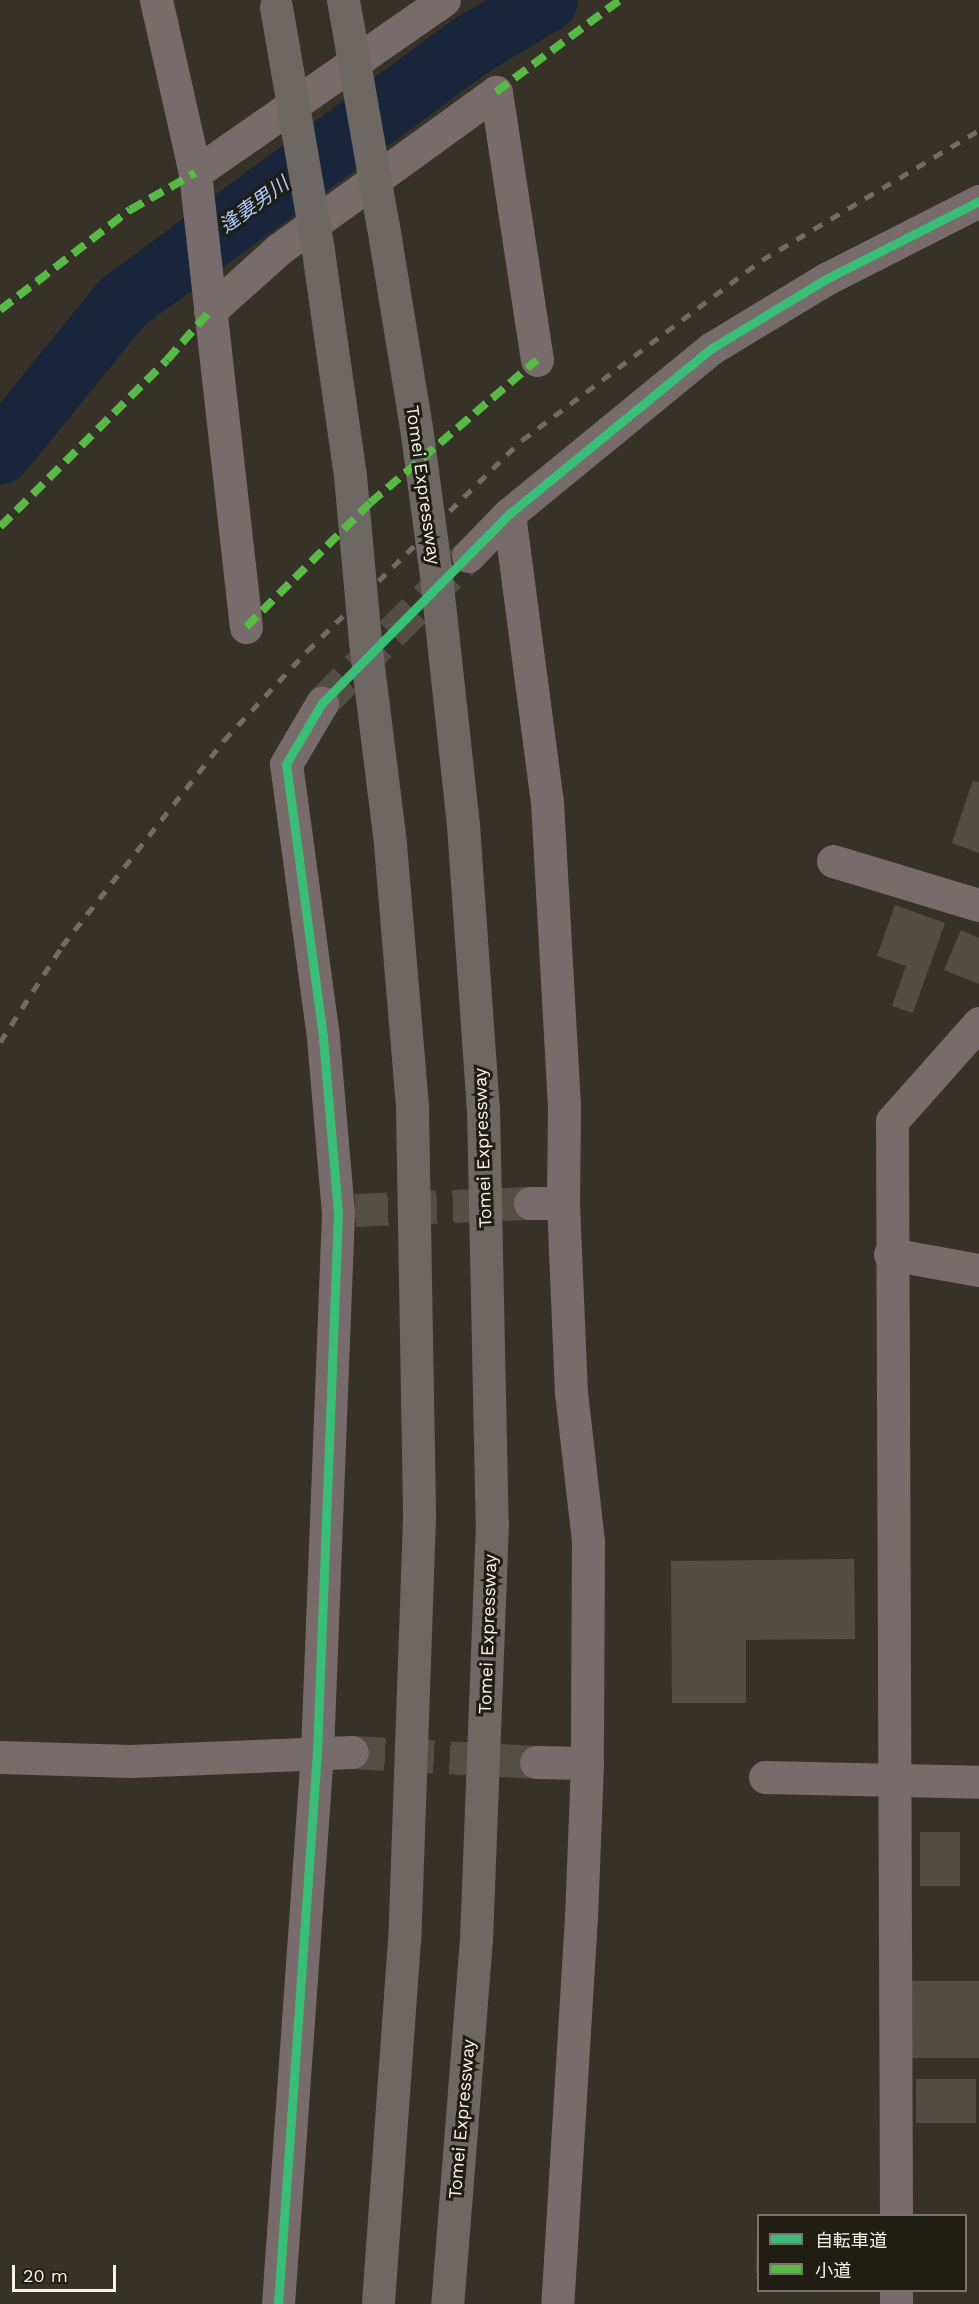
<!DOCTYPE html>
<meta charset="utf-8">
<style>
body{margin:0}
#map{position:relative;width:979px;height:2304px;overflow:hidden;background:#363228;font-family:"Work Sans","Noto Sans JP",sans-serif}
div>[style]{position:absolute}
.river>*{height:63px;margin:-31.5px;padding:0 31.5px;transform-origin:31.5px;border-radius:31.5px;background:#19253a}
.building>*{inset:0;background:#524e44;transform-origin:0 0}
.street-tunnel>*{height:33px;margin-top:-16.5px;transform-origin:0;background:repeating-linear-gradient(90deg,#534f45 0 33px,transparent 0 49px)}
.street>*{height:33px;margin:-16.5px;padding:0 16.5px;transform-origin:16.5px;border-radius:16.5px;background:#776b6b}
.highway>*{height:33px;margin:-16.5px;padding:0 16.5px;transform-origin:16.5px;border-radius:16.5px;background:#6e6864}
.rail>*{height:4.5px;margin-top:-2.25px;transform-origin:0;background:repeating-linear-gradient(90deg,#726b66 0 10px,transparent 0 20px)}
.highway-bridge>*{height:33px;margin:-16.5px;padding:0 16.5px;transform-origin:16.5px;border-radius:16.5px;background:#6e6864}
.quiet>*{height:8px;margin-top:-4px;transform-origin:0;background:repeating-linear-gradient(90deg,#58b947 0 15px,transparent 0 23px)}
.cycleway>*{height:9px;margin:-4.5px;padding:0 4.5px;transform-origin:4.5px;border-radius:4.5px;background:#3abd76}
span{translate:-50% -50%;white-space:nowrap;text-align:center;line-height:1.15;-webkit-text-stroke:6px #201d15;paint-order:stroke}
.street-label{font-size:18px;color:#f6f3e7}
.water-label{font-size:20px;color:#acc9fd;font-style:italic}
.legend{position:absolute;left:757px;top:2214px;width:210px;height:78px;box-sizing:border-box;background:#201d15;border:2px solid #767369;margin:0;padding:8px 10px;list-style:none;font-size:18px;color:#f6f3e7}
.legend li{display:flex;align-items:center;gap:12px;height:30px}
.legend b{width:30px;border:2px solid #767369}
.scale{position:absolute;left:12px;top:2265px;width:104px;height:27px;box-sizing:border-box;border:3px solid #f6f3e7;border-top:0;padding-left:8px;font-size:18px;line-height:21px;white-space:nowrap;color:#f6f3e7;-webkit-text-stroke:4px #201d15;paint-order:stroke}
</style>
<div id="map">
<div class="river">
<i style="left:0;top:452px;width:193px;rotate:-50.9deg"></i>
<i style="left:122px;top:302px;width:433px;rotate:-36.4deg"></i>
<i style="left:471px;top:45px;width:87px;rotate:-31deg"></i>
</div>
<div class="building">
<i style="clip-path:polygon(973px 780px,979px 782px,979px 853px,952px 843px)"></i>
<i style="clip-path:polygon(895px 905px,945px 923px,913px 1013px,892px 1006px,906px 966px,877px 956px)"></i>
<i style="clip-path:polygon(961px 930px,979px 938px,979px 984px,944px 970px)"></i>
<i style="clip-path:polygon(854px 1559px,855px 1639px,746px 1640px,746px 1703px,672px 1703px,671px 1561px)"></i>
<i style="left:920px;top:1832px;width:40px;height:54px"></i>
<i style="left:979px;top:1981px;width:77px;height:68px;rotate:90deg"></i>
<i style="left:916px;top:2079px;width:60px;height:44px"></i>
<i style="clip-path:polygon(757px 2235px,758px 2235px,758px 2273px,756px 2273px)"></i>
</div>
<div class="street-tunnel">
<i style="left:322px;top:703px;width:207px;rotate:-45.2deg"></i>
<i style="left:355px;top:1210px;width:175px;rotate:-2.3deg"></i>
<i style="left:352px;top:1752px;width:184px;rotate:3.1deg"></i>
</div>
<div class="street">
<i style="left:156px;top:0;width:177px;rotate:77.3deg"></i>
<i style="left:195px;top:173px;width:457px;rotate:83.6deg"></i>
<i style="left:195px;top:173px;width:303px;rotate:-34.8deg"></i>
<i style="left:210px;top:311px;width:93px;rotate:-41.9deg"></i>
<i style="left:279px;top:249px;width:268px;rotate:-35.9deg"></i>
<i style="left:496px;top:92px;width:271px;rotate:81.3deg"></i>
<i style="left:509px;top:514px;width:290px;rotate:82.5deg"></i>
<i style="left:547px;top:802px;width:306px;rotate:86.8deg"></i>
<i style="left:564px;top:1108px;width:95px;rotate:90.6deg"></i>
<i style="left:563px;top:1203px;width:189px;rotate:87.6deg"></i>
<i style="left:571px;top:1392px;width:151px;rotate:83.5deg"></i>
<i style="left:588px;top:1542px;width:221px;rotate:90.3deg"></i>
<i style="left:587px;top:1763px;width:154px;rotate:92.2deg"></i>
<i style="left:581px;top:1917px;width:388px;rotate:93.5deg"></i>
<i style="left:468px;top:556px;width:59px;rotate:-45.7deg"></i>
<i style="left:509px;top:514px;width:262px;rotate:-39.3deg"></i>
<i style="left:712px;top:348px;width:133px;rotate:-31.2deg"></i>
<i style="left:826px;top:279px;width:172px;rotate:-27deg"></i>
<i style="left:833px;top:861px;width:152px;rotate:16.8deg"></i>
<i style="left:530px;top:1203px;width:33px"></i>
<i style="left:890px;top:1254px;width:90px;rotate:10.2deg"></i>
<i style="left:0;top:1757px;width:130px;rotate:1.8deg"></i>
<i style="left:130px;top:1761px;width:222px;rotate:-2.3deg"></i>
<i style="left:536px;top:1762px;width:51px;rotate:1.1deg"></i>
<i style="left:765px;top:1777px;width:214px;rotate:1.3deg"></i>
<i style="left:896px;top:2216px;width:1095px;rotate:-90.21deg"></i>
<i style="left:892px;top:1121px;width:131px;rotate:-48.4deg"></i>
<i style="left:278px;top:2304px;width:553px;rotate:-85.96deg"></i>
<i style="left:317px;top:1752px;width:539px;rotate:-87.77deg"></i>
<i style="left:338px;top:1213px;width:177px;rotate:-94.9deg"></i>
<i style="left:323px;top:1037px;width:275px;rotate:-97.7deg"></i>
<i style="left:286px;top:764px;width:71px;rotate:-59.5deg"></i>
<i style="left:896px;top:2304px;width:14px;rotate:-90deg"></i>
</div>
<div class="highway">
<i style="left:383px;top:226px;width:204px;rotate:80.7deg"></i>
<i style="left:318px;top:251px;width:227px;rotate:81.9deg"></i>
<i style="left:435px;top:567px;width:260px;rotate:83.8deg"></i>
<i style="left:463px;top:825px;width:284px;rotate:86deg"></i>
<i style="left:483px;top:1108px;width:415px;rotate:88.8deg"></i>
<i style="left:492px;top:1523px;width:416px;rotate:92.2deg"></i>
<i style="left:476px;top:1939px;width:366px;rotate:94.5deg"></i>
<i style="left:365px;top:642px;width:204px;rotate:82.9deg"></i>
<i style="left:390px;top:844px;width:265px;rotate:85.2deg"></i>
<i style="left:412px;top:1108px;width:410px;rotate:89deg"></i>
<i style="left:419px;top:1518px;width:422px;rotate:92deg"></i>
<i style="left:404px;top:1940px;width:365px;rotate:94.1deg"></i>
</div>
<div class="rail">
<i style="left:0;top:1042px;width:114px;rotate:-57.1deg"></i>
<i style="left:62px;top:946px;width:262px;rotate:-51.8deg"></i>
<i style="left:224px;top:740px;width:122px;rotate:-47deg"></i>
<i style="left:307px;top:651px;width:301px;rotate:-44.5deg"></i>
<i style="left:522px;top:440px;width:300px;rotate:-36.9deg"></i>
<i style="left:762px;top:260px;width:253px;rotate:-30.9deg"></i>
</div>
<div class="highway-bridge">
<i style="left:343px;top:0;width:230px;rotate:80deg"></i>
<i style="left:276px;top:7px;width:248px;rotate:80.2deg"></i>
<i style="left:416px;top:427px;width:141px;rotate:82.3deg"></i>
<i style="left:350px;top:476px;width:167px;rotate:84.8deg"></i>
</div>
<div class="quiet">
<i style="left:496px;top:92px;width:154px;rotate:-36.6deg"></i>
<i style="left:0;top:310px;width:164px;rotate:-37.6deg"></i>
<i style="left:130px;top:210px;width:75px;rotate:-29.6deg"></i>
<i style="left:0;top:527px;width:236px;rotate:-45deg"></i>
<i style="left:167px;top:360px;width:65px;rotate:-48.7deg"></i>
<i style="left:246px;top:627px;width:175px;rotate:-45deg"></i>
<i style="left:370px;top:503px;width:220px;rotate:-40.6deg"></i>
</div>
<div class="cycleway">
<i style="left:278px;top:2304px;width:553px;rotate:-85.96deg"></i>
<i style="left:317px;top:1752px;width:539px;rotate:-87.77deg"></i>
<i style="left:338px;top:1213px;width:177px;rotate:-94.9deg"></i>
<i style="left:323px;top:1037px;width:275px;rotate:-97.7deg"></i>
<i style="left:286px;top:764px;width:71px;rotate:-59.5deg"></i>
<i style="left:322px;top:703px;width:266px;rotate:-45.3deg"></i>
<i style="left:509px;top:514px;width:262px;rotate:-39.3deg"></i>
<i style="left:712px;top:348px;width:133px;rotate:-31.2deg"></i>
<i style="left:826px;top:279px;width:172px;rotate:-27deg"></i>
</div>
<div class="street-label">
<span style="left:423px;top:485px;rotate:82deg">Tomei Expressway</span>
<span style="left:483px;top:1148px;rotate:-92deg">Tomei Expressway</span>
<span style="left:488px;top:1634px;rotate:-88deg">Tomei Expressway</span>
<span style="left:462px;top:2119px;rotate:-85deg">Tomei Expressway</span>
</div>
<div class="water-label">
<span style="left:254px;top:205px;rotate:-36deg">逢妻男川</span>
</div>
<ul class="legend">
<li><b style="height:8px;background:#3abd76"></b>自転車道</li>
<li><b style="height:8px;background:#58b947"></b>小道</li>
</ul>
<div class="scale">20 m</div>
</div>
